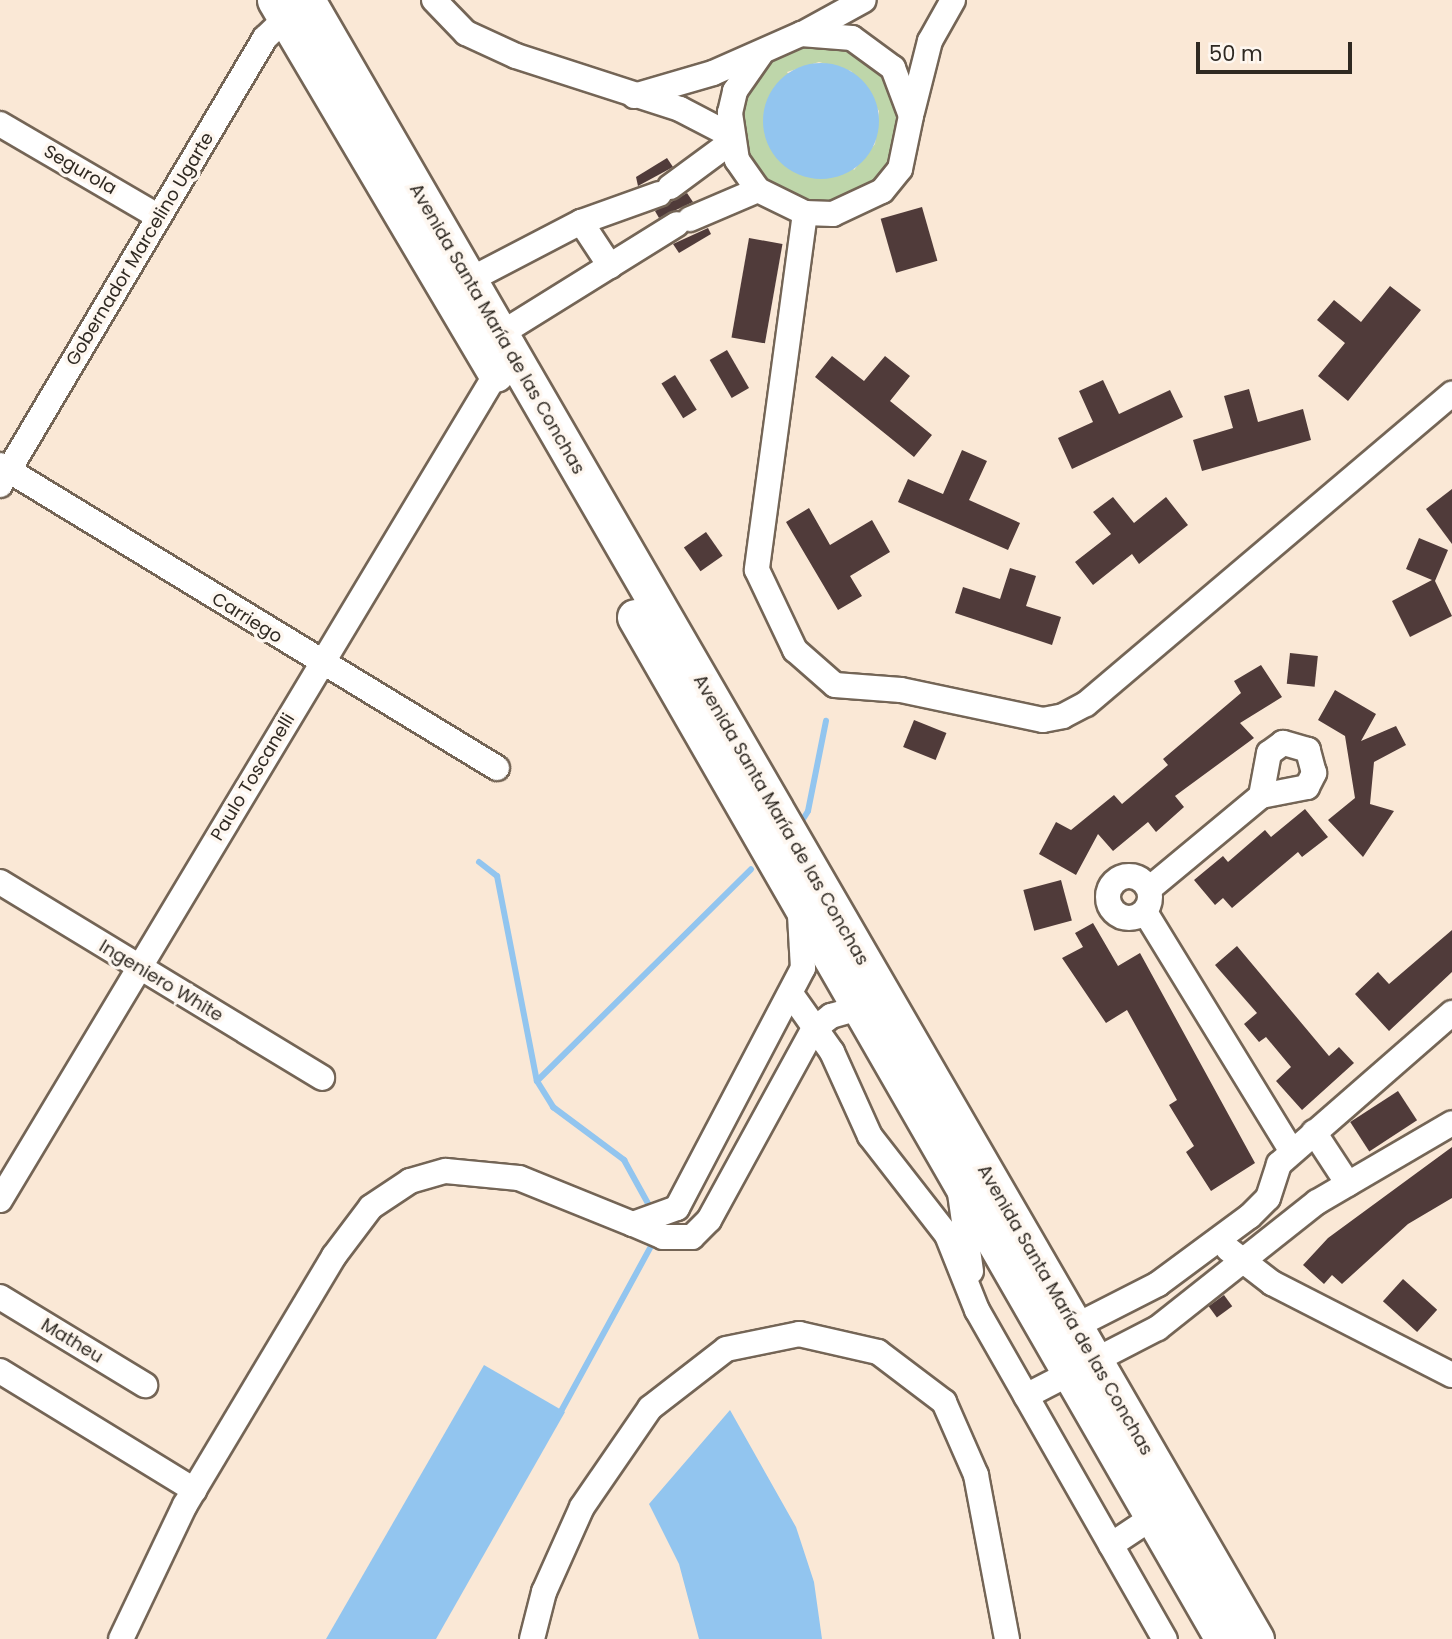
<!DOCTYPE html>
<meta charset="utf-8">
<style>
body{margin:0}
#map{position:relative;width:1452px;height:1639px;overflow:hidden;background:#fae8d6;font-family:Poppins,sans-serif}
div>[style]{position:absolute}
.green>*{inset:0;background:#bed6aa}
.water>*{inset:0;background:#92c5ef}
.round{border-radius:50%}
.stream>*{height:6px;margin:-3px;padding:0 3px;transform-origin:3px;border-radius:3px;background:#92c5ef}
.building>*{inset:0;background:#503b3a;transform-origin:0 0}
.roads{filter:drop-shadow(2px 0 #746556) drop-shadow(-2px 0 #746556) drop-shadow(0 2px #746556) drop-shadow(0 -2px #746556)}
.street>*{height:24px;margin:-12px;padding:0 12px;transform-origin:12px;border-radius:12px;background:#fff}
.street>.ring{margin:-12px;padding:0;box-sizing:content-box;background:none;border:24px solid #fff;border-radius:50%}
.secondary>*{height:35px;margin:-17.5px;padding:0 17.5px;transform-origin:17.5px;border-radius:17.5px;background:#fff}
span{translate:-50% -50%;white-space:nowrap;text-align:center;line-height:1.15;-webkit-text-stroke:7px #fef7f0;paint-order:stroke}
.street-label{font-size:18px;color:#2f2922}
.scale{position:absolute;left:1196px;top:42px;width:156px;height:32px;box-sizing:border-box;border:4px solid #2f2922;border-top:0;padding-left:9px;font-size:21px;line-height:24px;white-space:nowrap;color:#2f2922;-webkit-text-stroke:5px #fef7f0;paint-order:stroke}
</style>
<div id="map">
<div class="green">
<i style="clip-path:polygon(evenodd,841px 44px,880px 68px,900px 109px,895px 154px,866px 190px,845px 200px,799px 201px,760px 177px,747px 158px,739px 113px,745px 91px,774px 55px,795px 45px,841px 44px,819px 62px,851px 71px,879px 111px,875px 144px,854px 170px,787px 72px,819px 62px)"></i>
</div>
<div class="water">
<i class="round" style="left:763px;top:63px;width:116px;height:116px"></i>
<i style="clip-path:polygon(484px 1365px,565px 1412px,436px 1639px,326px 1639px)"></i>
<i style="clip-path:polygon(730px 1410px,796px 1527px,814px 1582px,822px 1639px,699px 1639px,679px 1564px,649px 1504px)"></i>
</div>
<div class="stream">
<i style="left:800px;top:824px;width:15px;rotate:-58deg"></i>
<i style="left:808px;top:811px;width:92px;rotate:-78.7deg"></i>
<i style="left:479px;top:862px;width:23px;rotate:38deg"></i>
<i style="left:497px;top:876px;width:209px;rotate:79deg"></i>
<i style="left:537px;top:1081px;width:301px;rotate:-44.7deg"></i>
<i style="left:537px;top:1081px;width:31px;rotate:58deg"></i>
<i style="left:553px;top:1107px;width:89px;rotate:36.7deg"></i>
<i style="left:624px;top:1160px;width:56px;rotate:61.1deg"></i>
<i style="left:559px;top:1415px;width:190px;rotate:-61.4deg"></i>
</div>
<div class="building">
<i style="clip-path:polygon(667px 158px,673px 167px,638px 186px,636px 177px)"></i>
<i style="clip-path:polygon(687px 193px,693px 202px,659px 218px,655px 211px)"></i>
<i style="left:922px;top:207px;width:56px;height:43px;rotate:74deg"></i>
<i style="clip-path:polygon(708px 228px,711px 234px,679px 253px,673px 244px)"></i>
<i style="left:749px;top:238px;width:34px;height:101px;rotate:10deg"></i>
<i style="clip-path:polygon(1390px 286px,1421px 310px,1348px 401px,1318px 376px,1345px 343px,1317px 320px,1334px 300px,1361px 322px)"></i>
<i style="left:727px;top:350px;width:44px;height:20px;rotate:60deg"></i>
<i style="clip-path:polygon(832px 356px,864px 381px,885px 356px,910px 376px,890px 401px,932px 435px,914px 457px,815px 377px)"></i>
<i style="left:675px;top:375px;width:41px;height:16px;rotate:58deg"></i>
<i style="clip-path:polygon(1103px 380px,1119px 414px,1170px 390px,1183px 417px,1072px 469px,1058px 438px,1093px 422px,1079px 391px)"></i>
<i style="clip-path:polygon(1249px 389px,1258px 422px,1303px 409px,1311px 440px,1202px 471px,1193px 440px,1233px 428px,1224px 396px)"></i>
<i style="clip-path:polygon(962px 450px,987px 461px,969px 500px,1020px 523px,1008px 550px,898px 502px,908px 479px,943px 494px)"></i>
<i style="clip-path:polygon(1452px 489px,1452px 544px,1426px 509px)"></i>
<i style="clip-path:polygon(1113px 497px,1134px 523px,1166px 497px,1188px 525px,1139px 564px,1132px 554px,1093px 585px,1075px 562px,1111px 534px,1093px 512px)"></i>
<i style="clip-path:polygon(809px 508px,830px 545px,872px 520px,890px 552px,850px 576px,862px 596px,838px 610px,786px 522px)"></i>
<i style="left:706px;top:532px;width:29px;height:27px;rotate:55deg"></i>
<i style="clip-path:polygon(1419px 538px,1448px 550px,1435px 581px,1452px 616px,1410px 637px,1392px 601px,1432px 580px,1406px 569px)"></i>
<i style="clip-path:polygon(1010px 568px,1036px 576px,1026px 606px,1061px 617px,1052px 645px,955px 613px,963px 587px,1000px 599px)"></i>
<i style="left:1290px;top:653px;width:28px;height:31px;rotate:6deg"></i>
<i style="clip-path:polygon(1261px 665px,1282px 697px,1240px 723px,1254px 738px,1175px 796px,1184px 807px,1156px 832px,1148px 822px,1113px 851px,1098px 834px,1076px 875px,1039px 854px,1056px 822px,1071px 830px,1114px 795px,1122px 804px,1168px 765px,1163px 759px,1241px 693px,1234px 681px)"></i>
<i style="clip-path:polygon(1335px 690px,1376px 714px,1361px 741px,1396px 726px,1406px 745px,1374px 762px,1370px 804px,1394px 811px,1363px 857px,1328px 820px,1355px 798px,1345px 736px,1318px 720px)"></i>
<i style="left:914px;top:720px;width:35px;height:29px;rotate:22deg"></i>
<i style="clip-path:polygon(1305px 809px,1328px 837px,1302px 857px,1298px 852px,1232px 908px,1223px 898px,1215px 905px,1194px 880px,1223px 856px,1228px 862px,1265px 830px,1271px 837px)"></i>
<i style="left:1061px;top:880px;width:42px;height:39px;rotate:75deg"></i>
<i style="clip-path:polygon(1093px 923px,1118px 966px,1140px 953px,1255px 1163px,1211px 1191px,1186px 1152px,1194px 1146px,1169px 1105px,1177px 1100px,1127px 1010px,1106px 1023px,1062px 958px,1083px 947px,1075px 933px)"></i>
<i style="clip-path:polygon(1452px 930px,1452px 972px,1389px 1031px,1355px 994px,1378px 972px,1389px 984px)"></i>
<i style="clip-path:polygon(1237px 946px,1329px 1056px,1339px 1047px,1354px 1063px,1302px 1110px,1276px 1081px,1291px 1067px,1266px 1037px,1259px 1042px,1244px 1024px,1257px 1013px,1215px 965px)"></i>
<i style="left:1398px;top:1091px;width:35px;height:57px;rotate:57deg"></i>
<i style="clip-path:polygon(1452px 1147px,1452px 1198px,1408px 1224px,1342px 1284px,1332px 1275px,1324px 1284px,1303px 1265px,1328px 1238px)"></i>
<i style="left:1403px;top:1279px;width:46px;height:30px;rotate:42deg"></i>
<i style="left:1224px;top:1295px;width:14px;height:19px;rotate:54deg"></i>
</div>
<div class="roads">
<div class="street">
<i style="left:434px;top:0;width:46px;rotate:45.9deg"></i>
<i style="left:466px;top:33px;width:55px;rotate:24.7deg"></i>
<i style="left:516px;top:56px;width:172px;rotate:17.9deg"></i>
<i style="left:680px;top:109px;width:56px;rotate:27.5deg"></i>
<i style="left:804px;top:33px;width:68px;rotate:-28.8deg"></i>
<i style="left:634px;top:96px;width:82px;rotate:-16.2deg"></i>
<i style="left:713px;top:73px;width:96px;rotate:-23.9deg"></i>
<i style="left:801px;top:34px;width:51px;rotate:4.5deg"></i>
<i style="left:852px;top:38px;width:51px;rotate:36.2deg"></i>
<i style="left:893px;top:68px;width:51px;rotate:69.4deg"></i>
<i style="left:911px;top:116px;width:54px;rotate:101.7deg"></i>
<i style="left:900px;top:169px;width:28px;rotate:129deg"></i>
<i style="left:882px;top:191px;width:54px;rotate:154.9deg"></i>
<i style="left:833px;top:214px;width:28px;rotate:-178deg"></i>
<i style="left:805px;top:213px;width:52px;rotate:-153.9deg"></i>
<i style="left:758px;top:190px;width:37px;rotate:-125deg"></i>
<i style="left:737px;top:160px;width:48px;rotate:-98.5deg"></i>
<i style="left:730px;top:113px;width:23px;rotate:-77deg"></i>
<i style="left:735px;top:91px;width:44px;rotate:-55.2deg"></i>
<i style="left:912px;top:112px;width:73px;rotate:-75.8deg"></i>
<i style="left:930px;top:41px;width:47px;rotate:-60.7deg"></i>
<i style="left:0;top:124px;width:184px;rotate:30.3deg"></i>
<i style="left:670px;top:187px;width:76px;rotate:-36.4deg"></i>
<i style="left:805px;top:213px;width:360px;rotate:97.7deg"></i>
<i style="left:757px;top:570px;width:89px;rotate:64.6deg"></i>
<i style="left:795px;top:650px;width:53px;rotate:41.2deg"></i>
<i style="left:835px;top:685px;width:66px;rotate:4.3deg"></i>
<i style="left:901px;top:690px;width:145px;rotate:11.9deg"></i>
<i style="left:1043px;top:720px;width:20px;rotate:-11deg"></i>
<i style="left:1063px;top:716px;width:26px;rotate:-28deg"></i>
<i style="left:1086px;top:704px;width:480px;rotate:-40.3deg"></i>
<i style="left:690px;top:219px;width:74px;rotate:-23.1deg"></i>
<i style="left:581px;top:222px;width:53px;rotate:56.6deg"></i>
<i style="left:456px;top:287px;width:141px;rotate:-27.5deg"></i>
<i style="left:581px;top:222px;width:83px;rotate:-19.7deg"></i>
<i style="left:489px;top:341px;width:221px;rotate:-31.9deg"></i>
<i style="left:0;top:465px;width:582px;rotate:31.37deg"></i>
<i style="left:0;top:485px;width:520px;rotate:-59.34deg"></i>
<i style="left:265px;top:38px;width:29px;rotate:-44deg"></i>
<i class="ring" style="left:1108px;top:876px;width:18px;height:18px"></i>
<i style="left:0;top:882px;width:377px;rotate:31.3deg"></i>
<i style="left:1149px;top:889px;width:146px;rotate:-39.7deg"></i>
<i style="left:1261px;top:796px;width:47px;rotate:-11.1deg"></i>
<i style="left:1307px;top:787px;width:16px;rotate:-63deg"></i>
<i style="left:1314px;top:773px;width:24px;rotate:-105deg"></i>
<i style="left:1308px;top:750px;width:26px;rotate:-164deg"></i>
<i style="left:1283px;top:743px;width:17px;rotate:144deg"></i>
<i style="left:1269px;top:753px;width:44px;rotate:100.5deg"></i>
<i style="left:1145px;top:912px;width:281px;rotate:58.5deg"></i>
<i style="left:800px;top:915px;width:53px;rotate:86.8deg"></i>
<i style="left:803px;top:968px;width:271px;rotate:117.7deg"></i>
<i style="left:677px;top:1208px;width:47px;rotate:160deg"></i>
<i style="left:633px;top:1224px;width:33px;rotate:23deg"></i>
<i style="left:663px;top:1237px;width:29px"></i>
<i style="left:692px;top:1237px;width:24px;rotate:-45deg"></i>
<i style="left:709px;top:1220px;width:217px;rotate:-61.3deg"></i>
<i style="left:813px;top:1030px;width:23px;rotate:-38deg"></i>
<i style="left:831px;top:1016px;width:29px;rotate:-16deg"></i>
<i style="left:791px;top:994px;width:71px;rotate:54.7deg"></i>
<i style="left:832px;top:1052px;width:92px;rotate:65.7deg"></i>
<i style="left:870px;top:1136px;width:125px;rotate:52.1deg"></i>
<i style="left:947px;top:1235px;width:81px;rotate:68.2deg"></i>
<i style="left:977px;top:1310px;width:379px;rotate:60.3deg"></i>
<i style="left:1314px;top:1132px;width:62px;rotate:56.8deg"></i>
<i style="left:960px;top:1193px;width:79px;rotate:82deg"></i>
<i style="left:0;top:1200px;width:963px;rotate:-59.02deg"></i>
<i style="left:496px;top:374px;width:16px;rotate:-35deg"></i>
<i style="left:1228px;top:1249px;width:56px;rotate:37.7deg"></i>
<i style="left:1272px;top:1283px;width:202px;rotate:27.1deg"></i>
<i style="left:0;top:1297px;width:170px;rotate:31.3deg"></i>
<i style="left:1062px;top:1333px;width:108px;rotate:-27deg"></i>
<i style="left:1158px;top:1284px;width:114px;rotate:-36.5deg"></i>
<i style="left:1250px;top:1216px;width:25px;rotate:-45deg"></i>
<i style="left:1268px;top:1198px;width:36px;rotate:-72deg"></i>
<i style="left:1279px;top:1164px;width:230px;rotate:-41.1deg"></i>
<i style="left:0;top:1371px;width:228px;rotate:31.5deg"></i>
<i style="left:1026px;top:1396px;width:148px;rotate:-27.3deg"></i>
<i style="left:1158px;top:1328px;width:203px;rotate:-38.4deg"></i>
<i style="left:1317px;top:1202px;width:156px;rotate:-30.3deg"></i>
<i style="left:1111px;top:1545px;width:50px;rotate:-33.7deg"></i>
<i style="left:121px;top:1639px;width:148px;rotate:-64.5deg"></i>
<i style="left:185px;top:1505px;width:290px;rotate:-59.1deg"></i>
<i style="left:334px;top:1256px;width:61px;rotate:-52.9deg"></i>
<i style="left:371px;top:1207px;width:47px;rotate:-33.7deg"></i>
<i style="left:410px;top:1181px;width:37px;rotate:-16deg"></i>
<i style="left:446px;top:1171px;width:73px;rotate:5.5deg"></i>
<i style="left:519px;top:1178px;width:123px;rotate:22deg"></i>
<i style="left:532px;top:1639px;width:49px;rotate:-75.7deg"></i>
<i style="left:544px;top:1592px;width:93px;rotate:-65.9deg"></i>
<i style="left:582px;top:1507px;width:120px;rotate:-55.5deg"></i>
<i style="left:650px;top:1408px;width:96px;rotate:-37.8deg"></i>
<i style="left:726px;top:1349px;width:75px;rotate:-11.6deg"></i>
<i style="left:799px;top:1334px;width:81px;rotate:12.8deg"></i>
<i style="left:878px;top:1352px;width:83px;rotate:37.1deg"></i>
<i style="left:944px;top:1402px;width:80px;rotate:66.3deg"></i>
<i style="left:976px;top:1475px;width:167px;rotate:79.3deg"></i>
</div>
<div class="secondary">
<i style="left:275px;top:0;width:434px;rotate:59.4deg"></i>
<i style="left:307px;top:0;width:1894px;rotate:59.93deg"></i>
<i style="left:635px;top:617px;width:1179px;rotate:60.09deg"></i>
</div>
</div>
<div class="street-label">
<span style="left:80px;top:170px;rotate:30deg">Segurola</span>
<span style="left:140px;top:249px;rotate:-59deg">Gobernador Marcelino Ugarte</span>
<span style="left:497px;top:329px;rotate:60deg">Avenida Santa María de las Conchas</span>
<span style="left:247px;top:618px;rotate:32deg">Carriego</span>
<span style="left:253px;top:777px;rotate:-59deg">Paulo Toscanelli</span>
<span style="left:781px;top:820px;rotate:60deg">Avenida Santa María de las Conchas</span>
<span style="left:161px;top:981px;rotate:31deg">Ingeniero White</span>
<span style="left:1065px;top:1310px;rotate:60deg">Avenida Santa María de las Conchas</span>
<span style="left:72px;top:1341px;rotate:31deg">Matheu</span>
</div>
<div class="scale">50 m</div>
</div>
